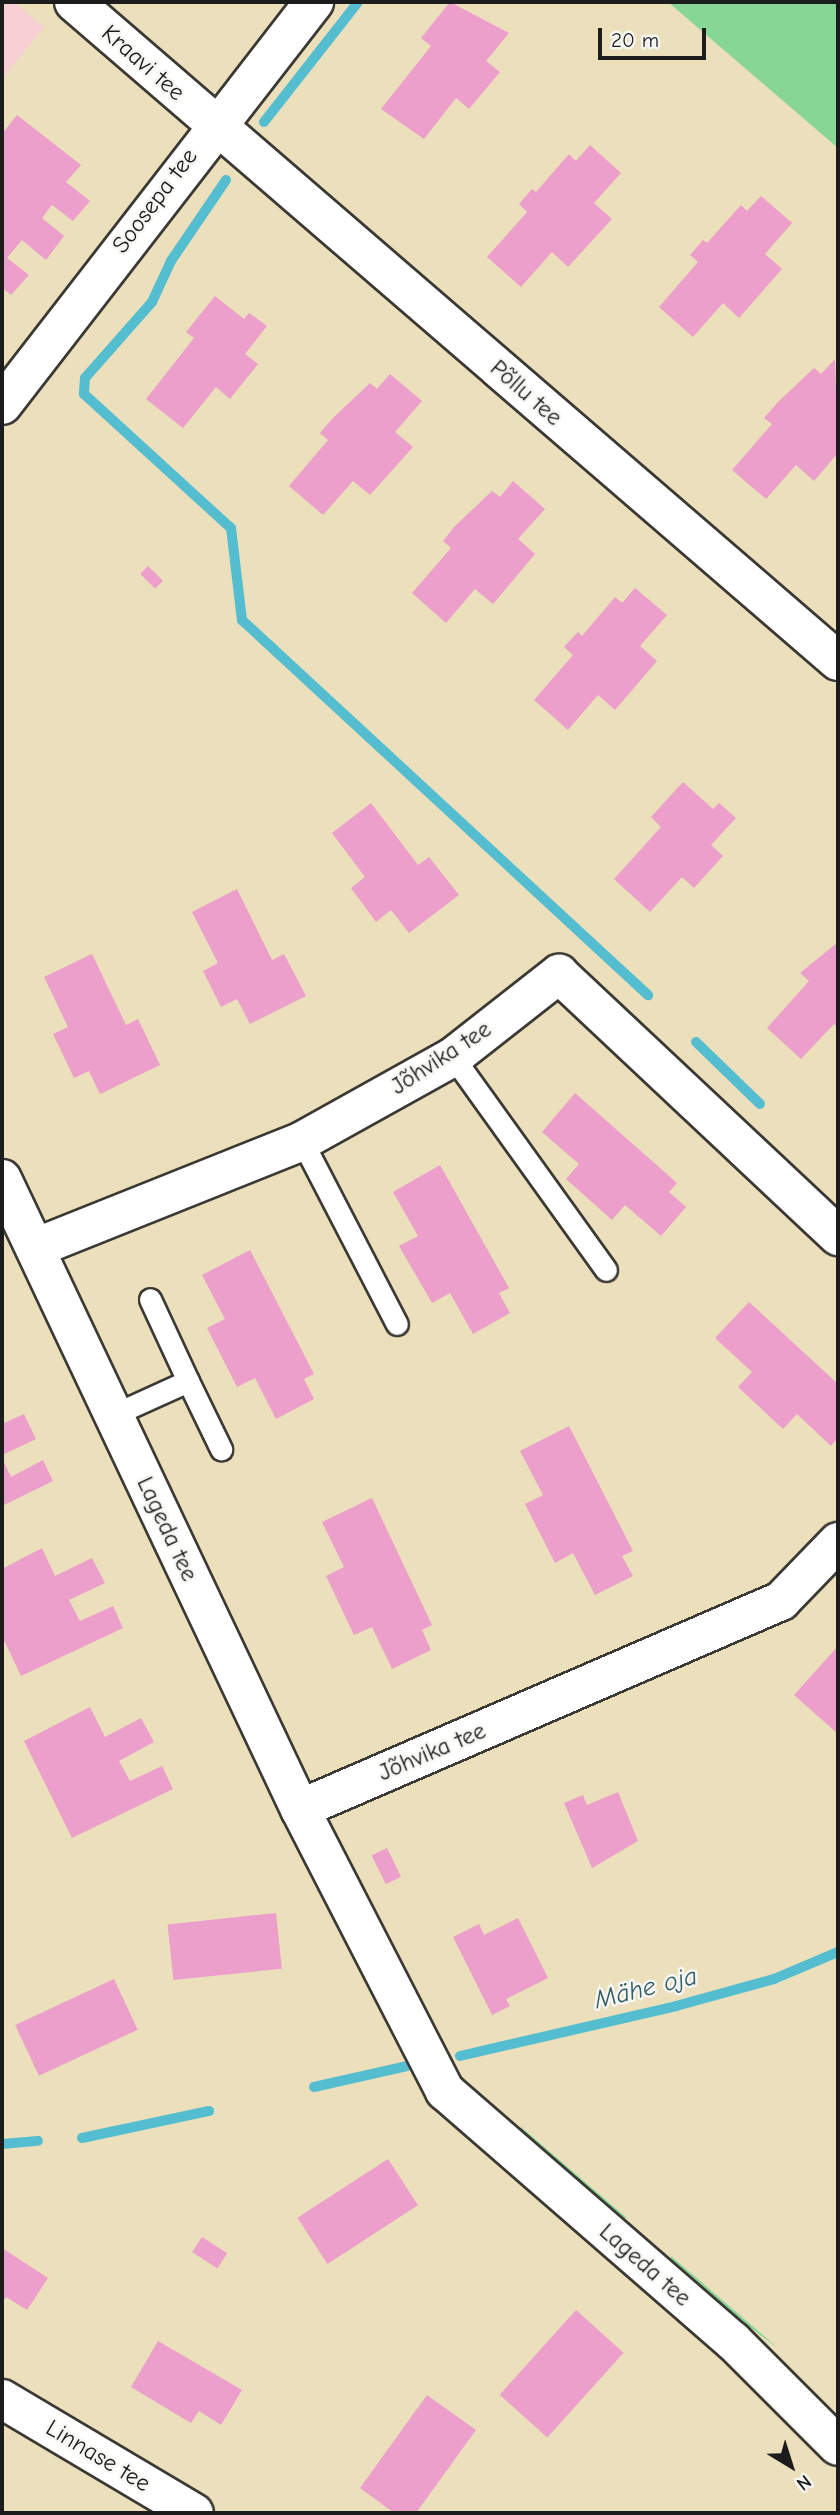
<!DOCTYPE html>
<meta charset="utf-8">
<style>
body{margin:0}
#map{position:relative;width:840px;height:2515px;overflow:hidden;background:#ebdfbc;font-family:"Comic Neue",sans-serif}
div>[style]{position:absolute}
.built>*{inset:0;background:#f7cfd5}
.green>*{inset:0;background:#87d695}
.stream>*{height:10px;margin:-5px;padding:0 5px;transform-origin:5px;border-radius:5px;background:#54bed0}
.building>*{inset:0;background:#eb9fca;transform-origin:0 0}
.roads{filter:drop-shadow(2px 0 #3b3934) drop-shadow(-2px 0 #3b3934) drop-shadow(0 2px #3b3934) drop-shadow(0 -2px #3b3934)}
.service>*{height:21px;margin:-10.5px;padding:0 10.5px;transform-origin:10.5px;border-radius:10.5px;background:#fff}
.minor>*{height:38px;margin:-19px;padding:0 19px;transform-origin:19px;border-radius:19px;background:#fff}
span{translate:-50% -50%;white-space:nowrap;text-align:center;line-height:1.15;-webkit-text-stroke:5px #f6f6f2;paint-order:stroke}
.street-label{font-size:24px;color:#1c1c1c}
.water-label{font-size:26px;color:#325d64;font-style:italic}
.frame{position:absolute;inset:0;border:4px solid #1c1c1c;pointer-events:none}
.north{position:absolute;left:756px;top:2431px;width:70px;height:70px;-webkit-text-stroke:5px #f6f6f2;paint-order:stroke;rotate:142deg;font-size:19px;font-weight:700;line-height:28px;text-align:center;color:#1c1c1c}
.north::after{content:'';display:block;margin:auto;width:24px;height:32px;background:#1c1c1c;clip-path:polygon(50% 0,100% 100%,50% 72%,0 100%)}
.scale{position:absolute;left:598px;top:28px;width:108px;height:32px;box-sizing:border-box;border:4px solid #1c1c1c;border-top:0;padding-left:9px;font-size:21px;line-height:24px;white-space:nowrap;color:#1c1c1c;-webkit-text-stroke:5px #f6f6f2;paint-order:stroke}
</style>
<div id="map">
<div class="built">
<i style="clip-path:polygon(2px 2px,14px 2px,44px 27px,2px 79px)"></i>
</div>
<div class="green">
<i style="clip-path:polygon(668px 2px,838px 2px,838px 148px)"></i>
<i style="clip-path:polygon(521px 2127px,627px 2218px,615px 2218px,518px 2134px)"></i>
<i style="clip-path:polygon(671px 2256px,779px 2349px,672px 2268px)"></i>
</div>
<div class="stream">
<i style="left:264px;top:122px;width:152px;rotate:-51.9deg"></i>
<i style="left:226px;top:180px;width:98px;rotate:124.2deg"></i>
<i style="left:171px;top:261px;width:45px;rotate:114.9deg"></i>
<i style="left:152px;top:302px;width:101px;rotate:131.4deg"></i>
<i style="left:85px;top:378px;width:16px;rotate:94deg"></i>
<i style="left:84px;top:394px;width:199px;rotate:42.4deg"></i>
<i style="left:231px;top:528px;width:93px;rotate:83.2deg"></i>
<i style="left:242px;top:620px;width:553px;rotate:42.73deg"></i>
<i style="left:696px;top:1042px;width:89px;rotate:44.1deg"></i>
<i style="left:460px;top:2056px;width:222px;rotate:-13deg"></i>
<i style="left:676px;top:2006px;width:102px;rotate:-15.4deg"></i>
<i style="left:774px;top:1979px;width:69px;rotate:-22.9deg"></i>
<i style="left:314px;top:2087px;width:95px;rotate:-12.7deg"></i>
<i style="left:82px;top:2138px;width:130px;rotate:-12deg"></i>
<i style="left:2px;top:2144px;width:36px;rotate:-5deg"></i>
</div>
<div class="building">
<i style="clip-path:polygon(450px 2px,509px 33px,486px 61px,500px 72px,469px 109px,456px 98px,424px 139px,381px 109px,431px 46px,421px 38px)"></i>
<i style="clip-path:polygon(17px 115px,81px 165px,66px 182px,90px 201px,73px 221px,52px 205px,42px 218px,64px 236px,46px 260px,22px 240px,7px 258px,29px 275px,11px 295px,2px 288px,2px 134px)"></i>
<i style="clip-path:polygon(590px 145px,621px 173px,594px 203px,612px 219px,568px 267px,552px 252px,521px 287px,487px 257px,527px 212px,519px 204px,532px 189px,536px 192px,569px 154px,576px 161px)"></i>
<i style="clip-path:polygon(761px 196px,792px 223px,765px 254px,782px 269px,739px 318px,723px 303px,693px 337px,659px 307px,698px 262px,690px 255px,703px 240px,707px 243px,741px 205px,747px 211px)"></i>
<i style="clip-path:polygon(215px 296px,244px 319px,249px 313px,267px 326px,245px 354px,258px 364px,230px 399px,216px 387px,183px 428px,146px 399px,194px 338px,186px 332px)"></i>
<i style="clip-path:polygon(835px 359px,838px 453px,814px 481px,796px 465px,766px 499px,732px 470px,772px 424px,764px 418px,778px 402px,814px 368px,821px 374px)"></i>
<i style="clip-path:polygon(390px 374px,422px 401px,395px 432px,413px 447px,370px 495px,353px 481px,323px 515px,289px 486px,328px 440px,320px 433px,333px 418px,370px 383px,377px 389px)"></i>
<i style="clip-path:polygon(513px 481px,545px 509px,518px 539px,535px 554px,493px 604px,475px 589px,446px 623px,412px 593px,451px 548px,443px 541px,455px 526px,492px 491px,500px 497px)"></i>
<i style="left:148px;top:566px;width:21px;height:11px;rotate:45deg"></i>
<i style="clip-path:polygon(635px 588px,667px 615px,640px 646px,657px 661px,615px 710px,598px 695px,568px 730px,534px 700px,573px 655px,564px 647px,578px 632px,582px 636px,615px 597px,622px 603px)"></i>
<i style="clip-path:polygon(683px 782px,713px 809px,719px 803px,736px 818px,711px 845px,723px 856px,694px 888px,682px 877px,650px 912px,614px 879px,661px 827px,651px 817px)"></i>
<i style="clip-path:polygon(371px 803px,418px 865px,429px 857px,459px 895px,409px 933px,391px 910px,376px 922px,351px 888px,365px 877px,332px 833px)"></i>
<i style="clip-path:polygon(237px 889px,272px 960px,284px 954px,306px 996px,250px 1024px,237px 999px,221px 1007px,203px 971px,218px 963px,192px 912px)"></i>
<i style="clip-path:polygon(838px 942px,838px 1028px,834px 1024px,801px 1059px,767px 1028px,809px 981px,800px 973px)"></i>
<i style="clip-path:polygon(92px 954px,126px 1025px,138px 1019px,160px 1065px,100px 1094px,89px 1071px,74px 1078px,53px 1034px,68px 1027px,44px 977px)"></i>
<i style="clip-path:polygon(575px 1093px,677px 1183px,669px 1192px,686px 1207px,661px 1236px,625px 1205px,612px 1220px,566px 1179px,579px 1164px,542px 1132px)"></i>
<i style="clip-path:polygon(440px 1165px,509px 1288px,499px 1293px,510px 1313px,473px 1334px,450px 1293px,432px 1303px,399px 1246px,418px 1236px,393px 1192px)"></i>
<i style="clip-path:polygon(250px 1250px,314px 1374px,304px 1379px,314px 1399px,276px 1419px,255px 1378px,237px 1387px,207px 1328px,225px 1319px,202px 1275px)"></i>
<i style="clip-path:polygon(749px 1302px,838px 1384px,838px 1438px,831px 1446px,797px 1414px,783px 1429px,738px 1387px,752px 1372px,715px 1338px)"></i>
<i style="clip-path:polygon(24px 1414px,36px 1439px,2px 1455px,2px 1424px)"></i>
<i style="clip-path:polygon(569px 1426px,633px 1551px,622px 1556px,633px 1576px,595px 1595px,573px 1553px,555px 1563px,525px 1504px,543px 1495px,520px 1451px)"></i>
<i style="clip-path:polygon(2px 1458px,11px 1477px,43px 1460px,53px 1481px,2px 1506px)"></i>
<i style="clip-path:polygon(372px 1498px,432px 1625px,422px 1630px,431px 1650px,392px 1669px,372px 1627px,354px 1635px,326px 1576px,344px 1567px,322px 1522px)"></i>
<i style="clip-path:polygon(42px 1548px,55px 1576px,92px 1558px,105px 1583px,69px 1600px,80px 1621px,113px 1606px,123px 1628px,21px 1676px,2px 1636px,2px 1569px)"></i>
<i style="clip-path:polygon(838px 1646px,838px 1734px,794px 1695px)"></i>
<i style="clip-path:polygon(90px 1707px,105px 1737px,141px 1718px,154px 1742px,119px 1761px,130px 1781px,162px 1766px,173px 1789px,72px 1838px,24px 1741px)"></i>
<i style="clip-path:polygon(618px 1792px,638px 1841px,592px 1868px,564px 1803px,583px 1795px,587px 1805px)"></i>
<i style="left:387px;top:1848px;width:32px;height:17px;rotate:64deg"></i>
<i style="left:276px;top:1913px;width:56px;height:109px;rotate:84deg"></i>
<i style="clip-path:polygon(518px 1918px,548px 1978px,506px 1999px,510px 2006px,492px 2015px,453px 1937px,479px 1924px,484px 1935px)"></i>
<i style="left:114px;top:1979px;width:56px;height:109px;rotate:65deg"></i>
<i style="left:388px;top:2159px;width:55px;height:108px;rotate:57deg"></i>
<i style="left:202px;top:2237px;width:30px;height:18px;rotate:33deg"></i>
<i style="clip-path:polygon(2px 2248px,48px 2278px,27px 2310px,6px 2297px,2px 2303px)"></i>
<i style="left:576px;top:2310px;width:64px;height:114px;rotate:42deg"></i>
<i style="clip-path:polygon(158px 2341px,242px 2390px,221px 2425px,199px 2411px,191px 2423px,131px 2387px)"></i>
<i style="clip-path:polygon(427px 2395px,476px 2430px,416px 2513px,394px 2513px,360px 2488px)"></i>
</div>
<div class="roads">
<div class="service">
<i style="left:453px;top:1057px;width:262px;rotate:54.3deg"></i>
<i style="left:302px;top:1141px;width:206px;rotate:62.6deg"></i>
<i style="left:188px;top:1381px;width:76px;rotate:64.1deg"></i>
<i style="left:113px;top:1415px;width:82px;rotate:-24.4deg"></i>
<i style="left:188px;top:1381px;width:90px;rotate:-114.9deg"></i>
</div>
<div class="minor">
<i style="left:74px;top:2px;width:1009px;rotate:40.78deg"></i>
<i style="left:2px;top:405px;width:510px;rotate:-52.25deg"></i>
<i style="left:2px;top:1179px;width:697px;rotate:64.69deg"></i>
<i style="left:300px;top:1809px;width:317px;rotate:62.8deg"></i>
<i style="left:445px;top:2091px;width:381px;rotate:41deg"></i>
<i style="left:733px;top:2341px;width:148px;rotate:45deg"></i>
<i style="left:35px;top:1248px;width:288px;rotate:-21.8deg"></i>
<i style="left:302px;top:1141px;width:173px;rotate:-29.1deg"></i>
<i style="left:453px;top:1057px;width:135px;rotate:-38.1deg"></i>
<i style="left:559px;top:974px;width:383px;rotate:43.2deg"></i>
<i style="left:300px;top:1809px;width:524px;rotate:-23.39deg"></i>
<i style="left:781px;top:1601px;width:82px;rotate:-46deg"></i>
<i style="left:2px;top:2399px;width:223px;rotate:30.7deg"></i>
</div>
</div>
<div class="street-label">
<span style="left:143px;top:63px;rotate:41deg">Kraavi tee</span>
<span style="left:155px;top:201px;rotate:-53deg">Soosepa tee</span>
<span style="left:526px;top:393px;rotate:41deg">Põllu tee</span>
<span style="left:441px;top:1058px;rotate:-33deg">Jõhvika tee</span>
<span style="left:167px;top:1529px;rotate:65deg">Lageda tee</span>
<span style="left:432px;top:1752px;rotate:-23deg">Jõhvika tee</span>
<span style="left:645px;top:2265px;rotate:41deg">Lageda tee</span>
<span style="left:98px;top:2456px;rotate:31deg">Linnase tee</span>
</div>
<div class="water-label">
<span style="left:646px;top:1989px;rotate:-14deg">Mähe oja</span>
</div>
<div class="frame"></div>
<div class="north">N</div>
<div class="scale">20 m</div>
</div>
